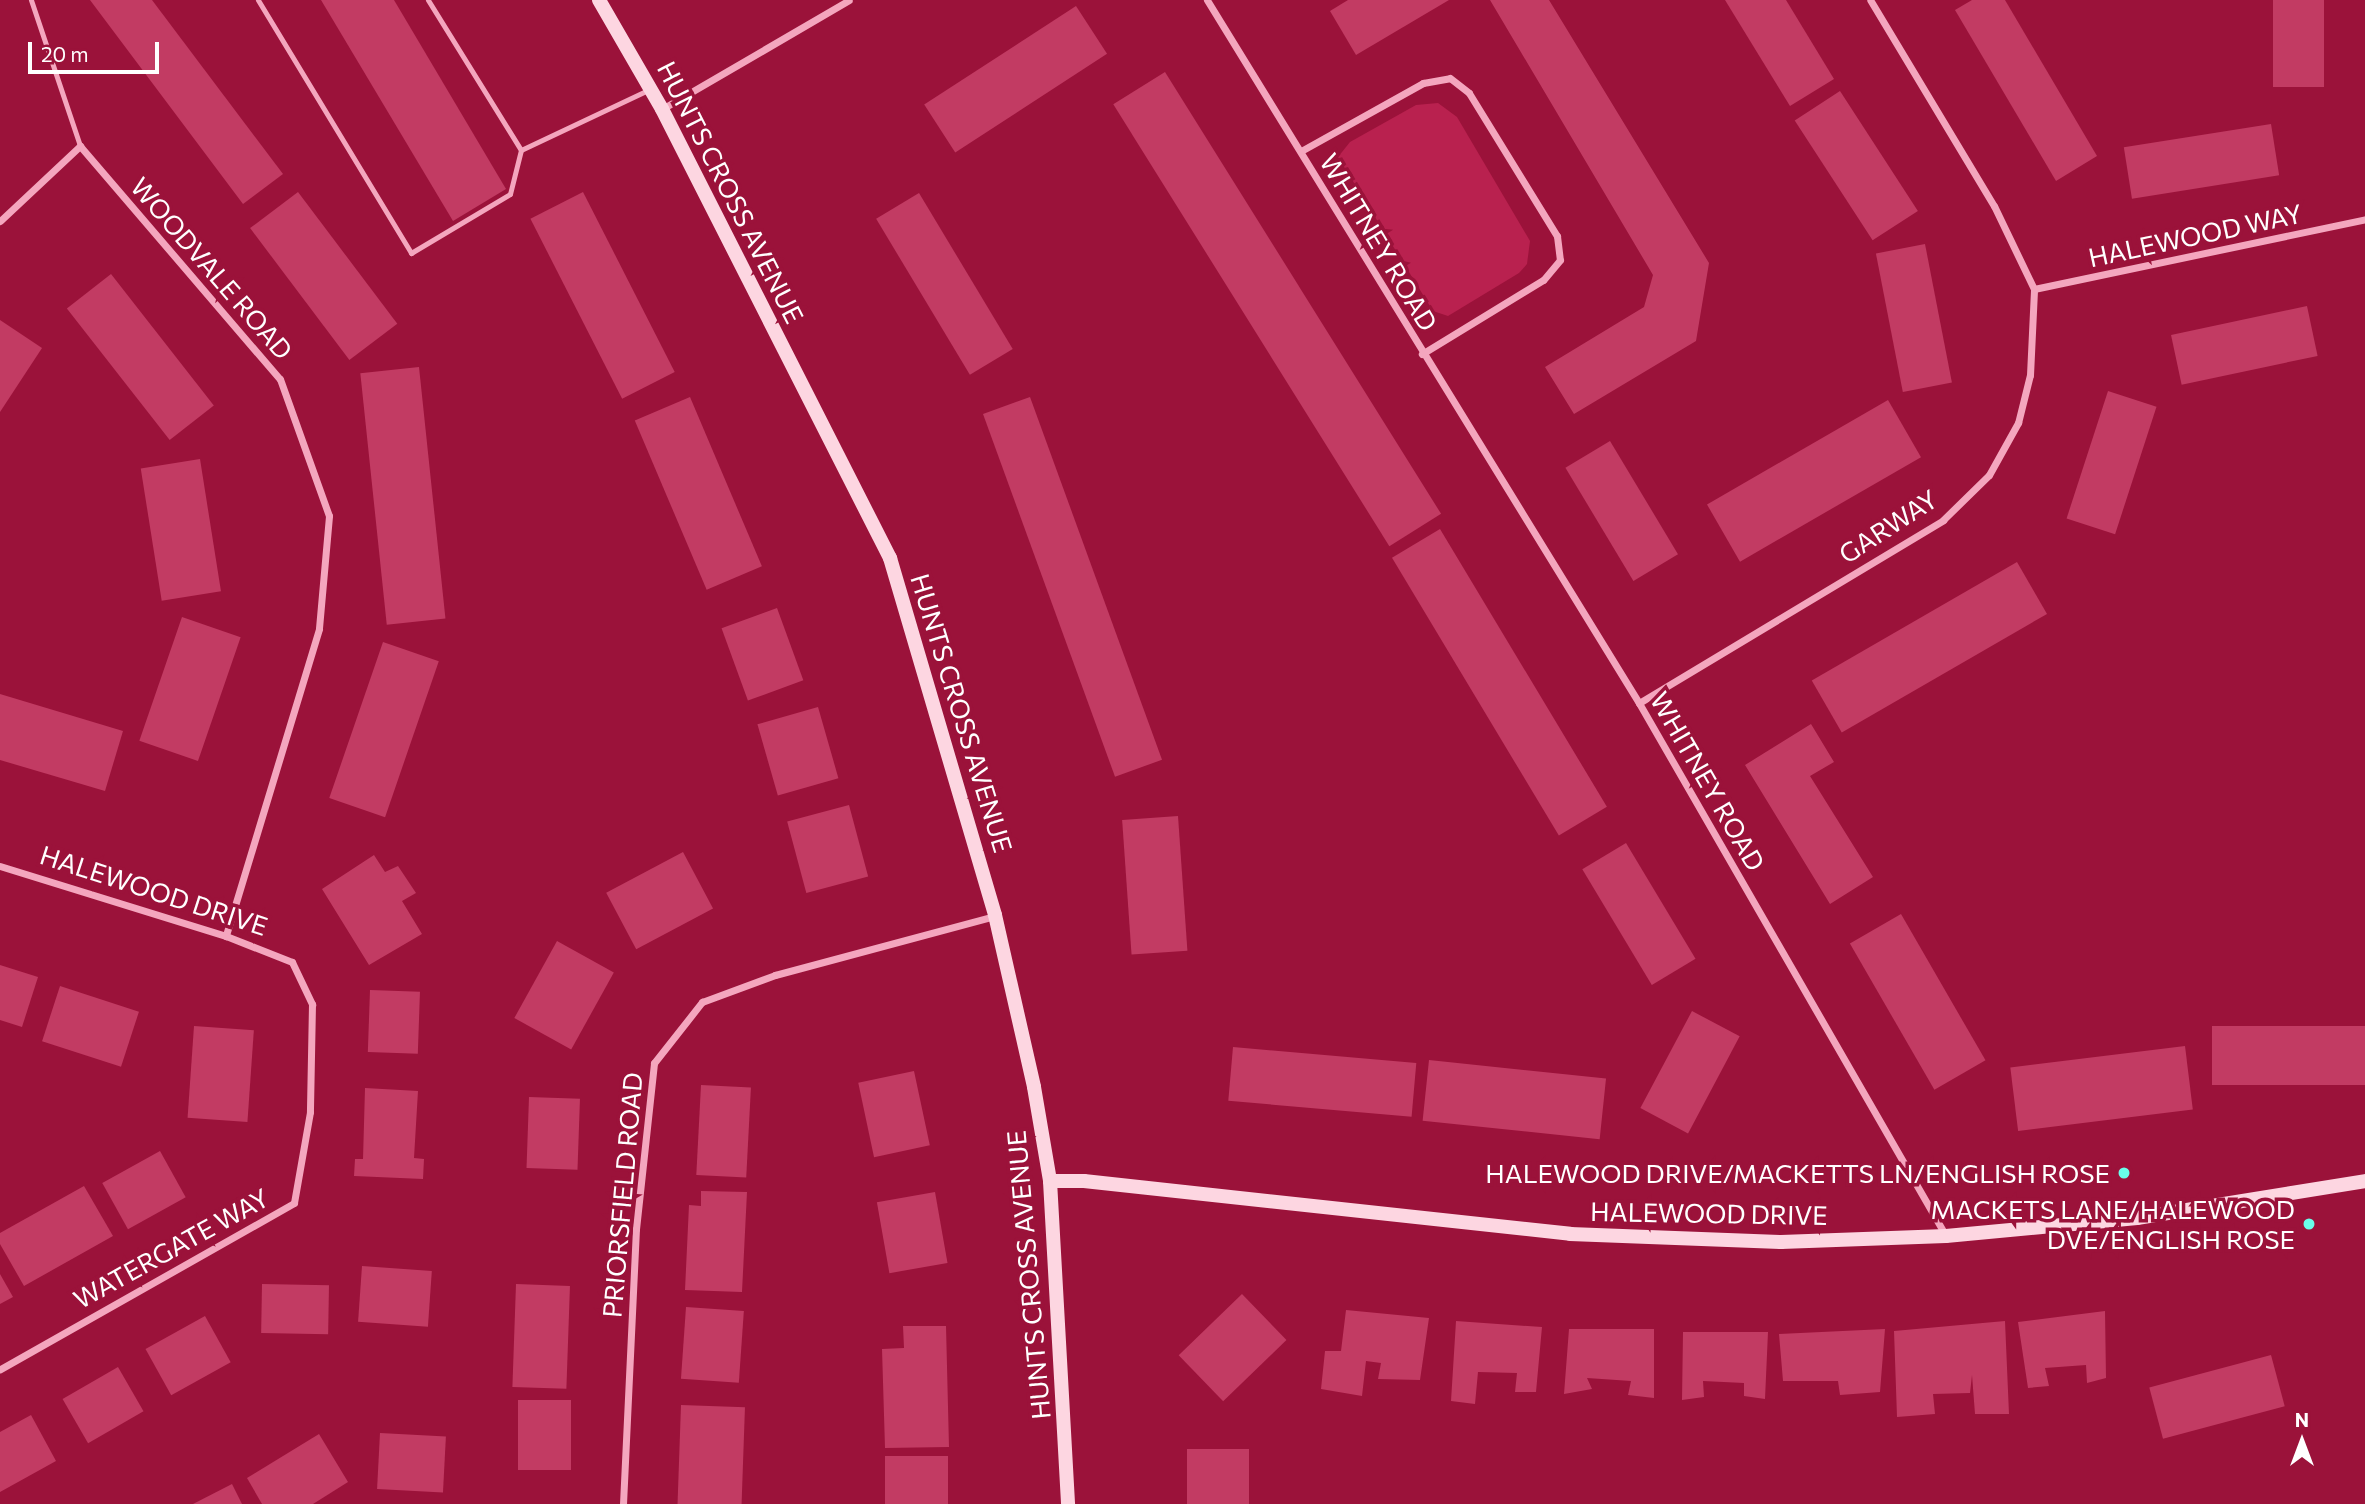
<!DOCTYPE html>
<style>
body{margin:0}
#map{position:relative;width:2365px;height:1504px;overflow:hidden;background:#9b123a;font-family:Commissioner,sans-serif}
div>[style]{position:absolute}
.green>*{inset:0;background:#b9214f}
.building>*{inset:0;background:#c23b63;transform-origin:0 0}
.lane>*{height:5px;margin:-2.5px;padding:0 2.5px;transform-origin:2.5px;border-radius:2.5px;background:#f4a6be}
.street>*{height:7px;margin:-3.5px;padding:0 3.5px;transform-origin:3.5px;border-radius:3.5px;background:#f4a6be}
.secondary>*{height:14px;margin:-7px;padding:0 7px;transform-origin:7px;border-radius:7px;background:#fdd6e1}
.dots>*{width:19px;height:19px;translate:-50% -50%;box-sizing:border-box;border:4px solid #9b123a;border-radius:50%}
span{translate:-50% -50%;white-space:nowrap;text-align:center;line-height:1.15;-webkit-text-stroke:7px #9b123a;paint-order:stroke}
.street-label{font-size:26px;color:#fff}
.poi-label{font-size:26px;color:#fff}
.right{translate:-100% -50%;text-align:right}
.north{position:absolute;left:2267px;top:1406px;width:70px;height:70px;-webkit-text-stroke:5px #9b123a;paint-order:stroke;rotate:0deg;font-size:19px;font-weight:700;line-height:28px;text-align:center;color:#fff}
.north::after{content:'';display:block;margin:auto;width:24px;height:32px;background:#fff;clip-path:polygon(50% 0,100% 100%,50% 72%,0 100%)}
.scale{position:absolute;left:28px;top:42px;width:131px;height:32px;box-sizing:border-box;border:4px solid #fff;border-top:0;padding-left:9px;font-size:21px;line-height:24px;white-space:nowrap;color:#fff;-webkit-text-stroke:5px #9b123a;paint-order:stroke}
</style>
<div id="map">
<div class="green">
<i style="clip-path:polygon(1438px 103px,1457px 117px,1530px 241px,1527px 264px,1519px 273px,1448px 316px,1433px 311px,1338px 157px,1350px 142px,1416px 105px)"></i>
</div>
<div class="building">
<i style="clip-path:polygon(90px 0,152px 0,283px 174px,243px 204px)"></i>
<i style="clip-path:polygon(321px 0,394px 0,506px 189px,453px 221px)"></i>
<i style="clip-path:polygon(1348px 0,1449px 0,1356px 55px,1330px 11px)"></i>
<i style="clip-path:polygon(1490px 0,1549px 0,1709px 263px,1696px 341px,1574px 414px,1545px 367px,1644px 307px,1653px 275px)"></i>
<i style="clip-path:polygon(1725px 0,1786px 0,1834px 79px,1790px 106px)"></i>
<i style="clip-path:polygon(1972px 0,2005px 0,2097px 156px,2056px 181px,1955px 10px)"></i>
<i style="left:2273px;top:0;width:51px;height:87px"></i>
<i style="left:1076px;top:6px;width:57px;height:181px;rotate:57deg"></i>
<i style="left:1165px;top:72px;width:521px;height:61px;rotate:58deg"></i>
<i style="left:1840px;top:91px;width:143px;height:54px;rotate:57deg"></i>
<i style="left:2271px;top:124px;width:52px;height:149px;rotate:81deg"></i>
<i style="left:298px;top:192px;width:165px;height:60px;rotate:53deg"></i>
<i style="left:583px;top:192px;width:202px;height:59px;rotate:63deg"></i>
<i style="left:919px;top:193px;width:182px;height:50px;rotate:59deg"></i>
<i style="left:1925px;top:244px;width:141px;height:50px;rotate:79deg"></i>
<i style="left:111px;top:274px;width:167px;height:56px;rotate:52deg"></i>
<i style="left:2307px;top:306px;width:51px;height:139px;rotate:78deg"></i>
<i style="clip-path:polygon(0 320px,42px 348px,0 412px)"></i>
<i style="left:419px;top:367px;width:253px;height:59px;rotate:84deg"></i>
<i style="left:2108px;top:391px;width:51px;height:134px;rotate:18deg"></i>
<i style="left:690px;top:397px;width:184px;height:60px;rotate:67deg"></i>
<i style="left:1030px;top:397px;width:386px;height:50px;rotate:70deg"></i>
<i style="left:1888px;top:400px;width:66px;height:209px;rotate:60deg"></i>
<i style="left:1610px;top:441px;width:132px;height:52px;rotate:59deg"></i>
<i style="left:200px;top:459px;width:134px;height:60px;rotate:81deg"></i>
<i style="left:1440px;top:529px;width:324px;height:56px;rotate:59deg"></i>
<i style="left:2017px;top:562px;width:60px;height:237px;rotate:60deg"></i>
<i style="left:777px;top:608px;width:77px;height:59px;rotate:70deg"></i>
<i style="left:182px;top:617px;width:62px;height:131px;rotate:19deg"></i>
<i style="left:383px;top:642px;width:59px;height:165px;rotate:19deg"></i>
<i style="clip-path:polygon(0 694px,123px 731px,105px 791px,0 760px)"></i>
<i style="left:818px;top:707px;width:74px;height:63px;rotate:74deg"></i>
<i style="clip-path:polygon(1811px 724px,1834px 762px,1810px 776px,1873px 877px,1830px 904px,1745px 765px)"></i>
<i style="left:849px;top:805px;width:74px;height:64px;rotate:75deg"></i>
<i style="left:1178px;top:816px;width:135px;height:56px;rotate:86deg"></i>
<i style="left:1626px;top:843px;width:135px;height:51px;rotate:59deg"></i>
<i style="left:683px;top:852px;width:64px;height:87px;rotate:62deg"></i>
<i style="clip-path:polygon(374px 855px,385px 872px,398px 866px,416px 893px,402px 901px,422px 934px,369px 965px,322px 889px)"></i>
<i style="left:1901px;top:914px;width:169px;height:59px;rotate:60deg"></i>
<i style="left:557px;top:941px;width:65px;height:88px;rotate:29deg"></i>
<i style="clip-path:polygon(0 965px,38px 977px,22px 1027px,0 1020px)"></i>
<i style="left:60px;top:986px;width:83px;height:58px;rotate:18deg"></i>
<i style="left:370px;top:990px;width:50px;height:62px;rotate:2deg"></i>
<i style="left:1692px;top:1011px;width:54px;height:110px;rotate:28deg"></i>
<i style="left:194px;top:1026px;width:60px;height:92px;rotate:4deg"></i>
<i style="left:2365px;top:1026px;width:59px;height:153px;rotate:90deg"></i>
<i style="left:2185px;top:1046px;width:64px;height:176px;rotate:83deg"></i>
<i style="left:1233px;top:1047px;width:184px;height:54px;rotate:5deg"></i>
<i style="left:1429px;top:1060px;width:178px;height:61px;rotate:6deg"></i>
<i style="left:914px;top:1071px;width:76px;height:57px;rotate:78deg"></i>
<i style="left:701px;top:1085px;width:50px;height:90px;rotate:3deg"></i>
<i style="clip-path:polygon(365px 1088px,418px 1091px,414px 1158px,424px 1159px,423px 1179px,354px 1176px,355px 1159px,363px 1159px)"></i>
<i style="left:529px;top:1097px;width:51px;height:71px;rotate:2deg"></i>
<i style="left:160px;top:1151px;width:53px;height:66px;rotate:61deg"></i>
<i style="clip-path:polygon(84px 1186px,113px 1236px,24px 1286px,0 1244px,0 1233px)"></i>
<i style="clip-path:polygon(701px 1191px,747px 1192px,742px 1292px,685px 1290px,689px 1205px,701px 1206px)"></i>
<i style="left:935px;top:1192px;width:72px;height:59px;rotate:80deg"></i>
<i style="left:362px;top:1266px;width:70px;height:56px;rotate:4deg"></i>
<i style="clip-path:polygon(0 1274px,13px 1297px,0 1304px)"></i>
<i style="left:262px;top:1284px;width:67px;height:49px;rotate:1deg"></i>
<i style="left:516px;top:1284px;width:54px;height:103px;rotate:2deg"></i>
<i style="left:1242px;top:1294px;width:64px;height:88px;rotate:46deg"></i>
<i style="left:686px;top:1307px;width:58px;height:72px;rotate:4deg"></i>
<i style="clip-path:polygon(1346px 1310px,1429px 1318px,1420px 1380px,1378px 1379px,1381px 1363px,1366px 1361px,1362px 1396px,1321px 1389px,1325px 1351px,1341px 1351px)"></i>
<i style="clip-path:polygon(2105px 1311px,2106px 1378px,2087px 1383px,2086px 1365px,2045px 1368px,2049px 1386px,2028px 1388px,2018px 1322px)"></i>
<i style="left:205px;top:1316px;width:53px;height:68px;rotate:61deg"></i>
<i style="clip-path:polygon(1456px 1321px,1542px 1327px,1536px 1392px,1515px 1392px,1517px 1373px,1478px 1372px,1475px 1404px,1451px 1401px)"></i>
<i style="clip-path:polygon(2005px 1321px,2009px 1414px,1975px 1414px,1972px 1375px,1970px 1393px,1933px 1394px,1935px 1414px,1897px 1417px,1894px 1331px)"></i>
<i style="clip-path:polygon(903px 1326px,946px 1326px,949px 1447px,885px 1448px,882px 1349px,904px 1348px)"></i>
<i style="clip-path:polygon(1569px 1329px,1654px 1329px,1654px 1398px,1628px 1395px,1631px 1381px,1587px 1378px,1592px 1389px,1564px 1394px)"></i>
<i style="clip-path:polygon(1885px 1329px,1880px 1392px,1840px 1395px,1838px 1381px,1783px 1381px,1779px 1334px)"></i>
<i style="clip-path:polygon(1683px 1332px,1768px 1332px,1765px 1399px,1744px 1396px,1744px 1383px,1703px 1381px,1704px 1397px,1682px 1400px)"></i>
<i style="left:2271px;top:1355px;width:53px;height:126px;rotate:75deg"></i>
<i style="left:118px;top:1367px;width:51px;height:64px;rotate:60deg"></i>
<i style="left:518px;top:1400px;width:53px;height:70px"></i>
<i style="left:681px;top:1405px;width:64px;height:99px;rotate:2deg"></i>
<i style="clip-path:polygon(31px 1415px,56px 1461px,0 1492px,0 1432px)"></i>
<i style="left:380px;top:1433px;width:66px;height:56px;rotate:3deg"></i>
<i style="clip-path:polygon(319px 1434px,348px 1482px,313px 1504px,262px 1504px,247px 1478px)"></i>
<i style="left:1187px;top:1449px;width:62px;height:55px"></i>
<i style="left:885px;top:1456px;width:63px;height:48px"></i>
<i style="clip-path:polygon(232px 1484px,242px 1504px,193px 1504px)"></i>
</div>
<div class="lane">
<i style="left:31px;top:0;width:154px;rotate:71.4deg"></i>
<i style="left:258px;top:0;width:296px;rotate:58.8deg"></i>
<i style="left:411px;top:253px;width:115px;rotate:-30.8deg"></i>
<i style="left:510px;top:194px;width:45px;rotate:-76deg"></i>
<i style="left:428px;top:0;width:176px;rotate:58.2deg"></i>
<i style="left:521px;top:150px;width:140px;rotate:-25.3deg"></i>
</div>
<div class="street">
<i style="left:1207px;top:0;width:825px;rotate:58.43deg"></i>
<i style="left:1639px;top:703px;width:615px;rotate:60.06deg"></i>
<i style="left:662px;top:109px;width:216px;rotate:-30.2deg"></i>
<i style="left:1301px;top:151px;width:140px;rotate:-29.1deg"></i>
<i style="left:1423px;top:83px;width:27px;rotate:-10deg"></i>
<i style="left:1450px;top:78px;width:24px;rotate:38deg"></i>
<i style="left:1469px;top:93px;width:168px;rotate:58.4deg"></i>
<i style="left:1557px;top:236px;width:24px;rotate:83deg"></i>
<i style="left:1560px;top:260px;width:26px;rotate:130deg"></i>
<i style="left:1543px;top:280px;width:142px;rotate:148.6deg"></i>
<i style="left:0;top:221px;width:110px;rotate:-43.2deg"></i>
<i style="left:80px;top:146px;width:307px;rotate:49.4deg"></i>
<i style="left:280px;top:379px;width:145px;rotate:70.3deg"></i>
<i style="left:329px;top:516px;width:113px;rotate:95.1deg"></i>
<i style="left:319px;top:629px;width:321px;rotate:106.9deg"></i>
<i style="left:2034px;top:289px;width:338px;rotate:-11.9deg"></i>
<i style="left:1639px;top:703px;width:355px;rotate:-31deg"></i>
<i style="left:1943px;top:520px;width:64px;rotate:-44.4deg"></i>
<i style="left:1989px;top:475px;width:60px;rotate:-60.9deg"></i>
<i style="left:2018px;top:423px;width:49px;rotate:-76deg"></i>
<i style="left:2030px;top:375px;width:86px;rotate:-87.3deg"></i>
<i style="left:2034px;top:289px;width:92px;rotate:-115.7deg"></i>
<i style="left:1994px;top:206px;width:240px;rotate:-121deg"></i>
<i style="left:0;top:866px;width:237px;rotate:17.2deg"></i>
<i style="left:226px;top:936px;width:71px;rotate:21.5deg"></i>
<i style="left:292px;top:962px;width:47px;rotate:64.5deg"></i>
<i style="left:312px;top:1004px;width:108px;rotate:91.1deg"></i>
<i style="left:310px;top:1112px;width:92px;rotate:100deg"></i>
<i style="left:294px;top:1203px;width:338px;rotate:150.5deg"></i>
<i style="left:623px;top:1504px;width:275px;rotate:-87.3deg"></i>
<i style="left:636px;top:1229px;width:167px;rotate:-83.8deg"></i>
<i style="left:654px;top:1063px;width:78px;rotate:-51.8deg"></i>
<i style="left:702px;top:1002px;width:78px;rotate:-20.3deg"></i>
<i style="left:775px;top:975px;width:228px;rotate:-15deg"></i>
</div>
<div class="secondary">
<i style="left:599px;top:0;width:126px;rotate:60deg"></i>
<i style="left:662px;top:109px;width:504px;rotate:63.08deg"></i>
<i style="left:890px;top:558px;width:372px;rotate:73.6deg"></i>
<i style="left:995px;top:915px;width:176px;rotate:77.2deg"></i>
<i style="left:1034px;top:1087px;width:95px;rotate:80.3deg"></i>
<i style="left:1050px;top:1181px;width:324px;rotate:86.8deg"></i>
<i style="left:1050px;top:1181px;width:34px"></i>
<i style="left:1084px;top:1181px;width:489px;rotate:6.2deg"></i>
<i style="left:1570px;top:1234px;width:211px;rotate:2.2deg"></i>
<i style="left:1781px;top:1242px;width:165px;rotate:-2.1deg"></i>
<i style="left:1946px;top:1236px;width:192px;rotate:-5.4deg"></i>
<i style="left:2137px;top:1218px;width:231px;rotate:-9.2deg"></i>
</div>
<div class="dots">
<i style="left:2124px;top:1173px;background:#69ffea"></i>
<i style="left:2309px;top:1224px;background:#69ffea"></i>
</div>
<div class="street-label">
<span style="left:731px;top:192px;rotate:63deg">HUNTS CROSS AVENUE</span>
<span style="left:2195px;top:235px;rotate:-12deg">HALEWOOD WAY</span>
<span style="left:1379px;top:242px;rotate:59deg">WHITNEY ROAD</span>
<span style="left:212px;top:268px;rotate:49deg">WOODVALE ROAD</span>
<span style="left:1888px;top:526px;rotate:-33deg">GARWAY</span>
<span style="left:962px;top:713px;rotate:73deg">HUNTS CROSS AVENUE</span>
<span style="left:1708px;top:781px;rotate:60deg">WHITNEY ROAD</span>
<span style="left:154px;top:890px;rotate:18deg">HALEWOOD DRIVE</span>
<span style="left:622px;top:1195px;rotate:-85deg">PRIORSFIELD ROAD</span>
<span style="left:1709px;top:1213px;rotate:1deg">HALEWOOD DRIVE</span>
<span style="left:171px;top:1248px;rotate:-29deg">WATERGATE WAY</span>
<span style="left:1028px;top:1275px;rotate:-95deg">HUNTS CROSS AVENUE</span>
</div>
<div class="poi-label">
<span class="right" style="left:2110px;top:1173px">HALEWOOD DRIVE/MACKETTS LN/ENGLISH ROSE</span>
<span class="right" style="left:2295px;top:1224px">MACKETS LANE/HALEWOOD<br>DVE/ENGLISH ROSE</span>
</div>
<div class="north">N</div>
<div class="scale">20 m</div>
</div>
